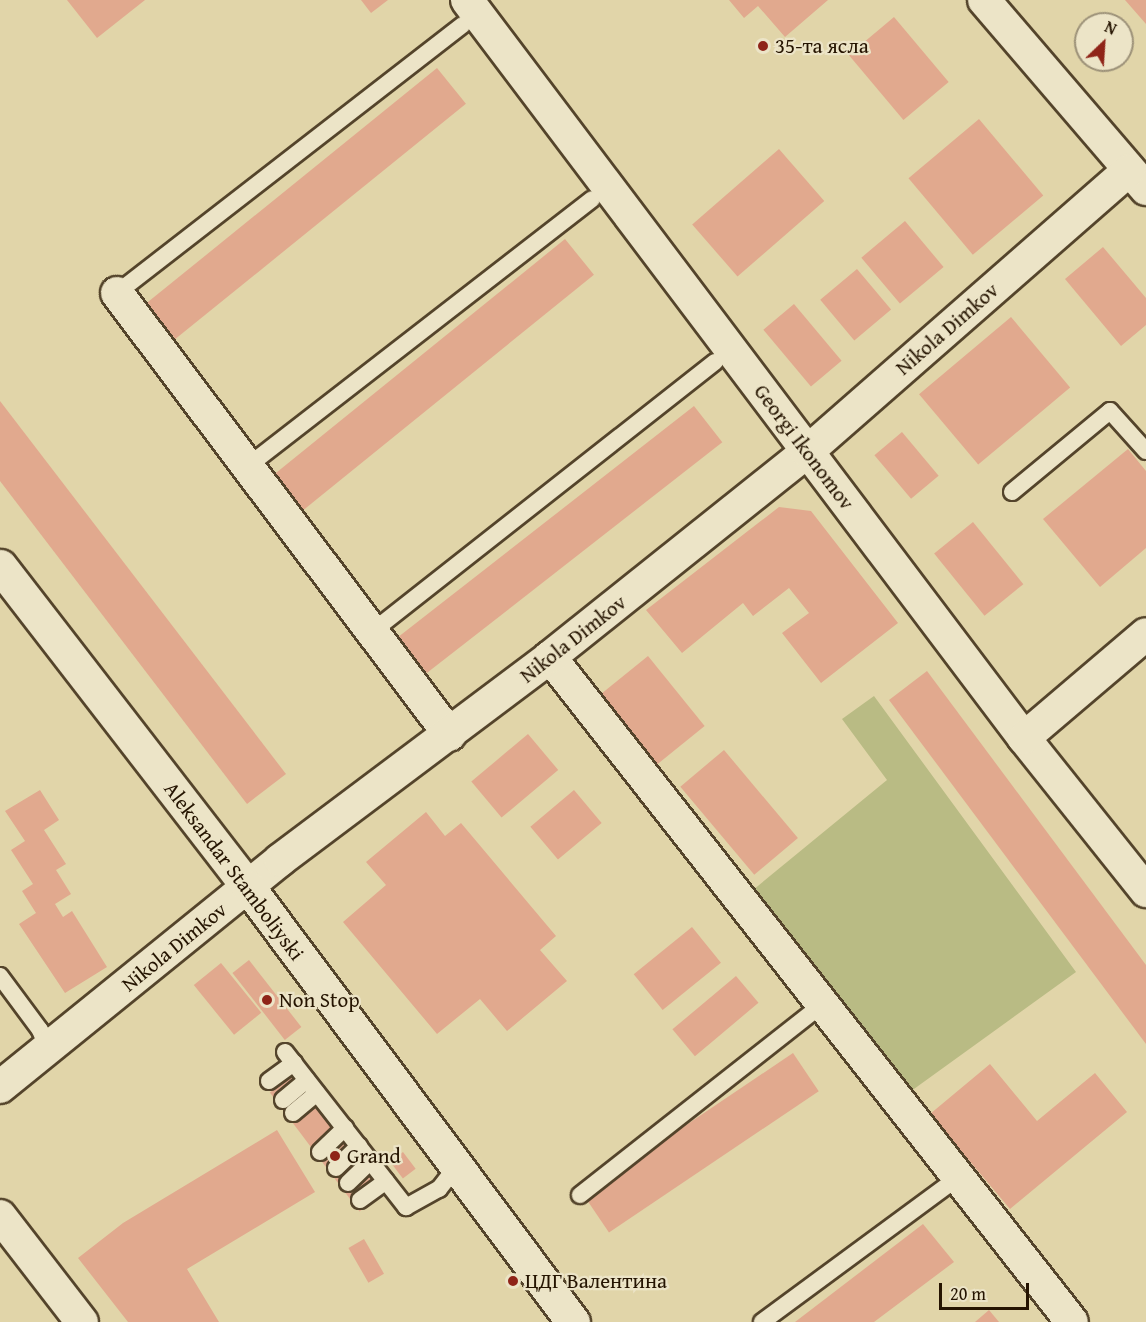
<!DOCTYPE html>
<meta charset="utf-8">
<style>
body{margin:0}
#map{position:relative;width:1146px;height:1322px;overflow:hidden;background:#e1d5a9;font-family:"Gentium Book Plus",serif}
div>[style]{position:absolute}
.green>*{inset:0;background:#b9bb84}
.building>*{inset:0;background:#e1a98e;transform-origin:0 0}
.roads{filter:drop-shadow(2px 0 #54442b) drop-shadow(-2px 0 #54442b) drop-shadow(0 2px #54442b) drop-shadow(0 -2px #54442b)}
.lane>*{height:16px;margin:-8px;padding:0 8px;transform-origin:8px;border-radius:8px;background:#ece4c7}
.street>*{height:32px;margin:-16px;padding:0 16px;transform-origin:16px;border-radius:16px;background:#ece4c7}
.secondary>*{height:33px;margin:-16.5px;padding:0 16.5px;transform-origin:16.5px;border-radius:16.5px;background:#ece4c7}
.dots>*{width:16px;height:16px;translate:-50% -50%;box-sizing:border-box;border:3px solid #ece4c7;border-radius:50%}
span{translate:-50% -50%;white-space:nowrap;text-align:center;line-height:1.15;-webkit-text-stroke:4.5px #ece4c7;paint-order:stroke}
.poi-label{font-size:21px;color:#251401}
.left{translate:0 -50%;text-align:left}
.street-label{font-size:21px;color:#251401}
.north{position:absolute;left:1074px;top:12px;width:60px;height:60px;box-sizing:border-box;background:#ece4c7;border:2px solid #9c9178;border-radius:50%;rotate:25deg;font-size:16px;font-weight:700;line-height:24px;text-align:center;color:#251401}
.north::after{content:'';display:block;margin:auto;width:21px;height:27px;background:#8f2418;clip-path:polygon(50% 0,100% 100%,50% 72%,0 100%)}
.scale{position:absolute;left:939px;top:1283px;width:90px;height:27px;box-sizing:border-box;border:3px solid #251401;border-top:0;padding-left:8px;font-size:18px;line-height:21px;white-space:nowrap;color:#251401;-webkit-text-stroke:4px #ece4c7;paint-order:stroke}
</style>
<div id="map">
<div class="green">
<i style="clip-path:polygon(874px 696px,1076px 972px,907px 1094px,753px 890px,887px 780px,842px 719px)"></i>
</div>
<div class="building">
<i style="clip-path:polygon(67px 0,145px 0,97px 38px)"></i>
<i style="clip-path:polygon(361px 0,388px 0,371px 13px)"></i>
<i style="clip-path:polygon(729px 0,828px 0,785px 37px,758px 6px,744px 18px)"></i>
<i style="clip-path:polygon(1125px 0,1146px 0,1146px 24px)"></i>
<i style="left:894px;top:17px;width:85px;height:59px;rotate:50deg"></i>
<i style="left:437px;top:68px;width:46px;height:374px;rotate:51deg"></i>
<i style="left:979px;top:119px;width:100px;height:92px;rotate:50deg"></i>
<i style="left:779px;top:149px;width:69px;height:115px;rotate:49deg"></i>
<i style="left:905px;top:221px;width:60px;height:57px;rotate:50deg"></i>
<i style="left:565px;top:239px;width:46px;height:374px;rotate:51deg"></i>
<i style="clip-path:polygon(1103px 247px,1146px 298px,1146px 325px,1121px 346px,1065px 279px)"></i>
<i style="left:857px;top:269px;width:53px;height:48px;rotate:50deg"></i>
<i style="left:794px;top:304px;width:74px;height:40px;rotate:50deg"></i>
<i style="left:1011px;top:317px;width:92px;height:120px;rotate:50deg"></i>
<i style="clip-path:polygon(0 401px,286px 774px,247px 804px,0 481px)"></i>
<i style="left:694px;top:406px;width:46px;height:375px;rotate:52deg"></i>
<i style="left:902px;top:432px;width:57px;height:36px;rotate:50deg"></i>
<i style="clip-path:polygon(1128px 449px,1146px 471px,1146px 548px,1100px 587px,1043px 519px)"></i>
<i style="clip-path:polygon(779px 507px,811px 511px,898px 623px,821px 683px,782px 633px,809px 613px,789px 588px,753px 616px,743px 603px,682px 653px,646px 610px)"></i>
<i style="left:973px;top:522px;width:80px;height:50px;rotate:51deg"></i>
<i style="left:648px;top:656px;width:90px;height:64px;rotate:51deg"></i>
<i style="clip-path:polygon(927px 671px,1146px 965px,1146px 1044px,889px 700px)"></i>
<i style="left:528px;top:734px;width:47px;height:74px;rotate:50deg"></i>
<i style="left:724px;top:750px;width:115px;height:57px;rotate:50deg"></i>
<i style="clip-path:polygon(40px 790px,59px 820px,44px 830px,66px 864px,56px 870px,71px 894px,55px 904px,63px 917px,72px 911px,107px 967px,65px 993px,19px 924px,36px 913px,22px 891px,33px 884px,11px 850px,25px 841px,5px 811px)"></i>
<i style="left:574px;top:790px;width:43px;height:57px;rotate:50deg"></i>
<i style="clip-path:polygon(426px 812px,445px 836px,461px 823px,556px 936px,540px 950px,567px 981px,507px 1031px,480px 999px,437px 1034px,343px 922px,386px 885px,366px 862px)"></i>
<i style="left:692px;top:927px;width:46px;height:75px;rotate:51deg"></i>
<i style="left:249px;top:960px;width:85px;height:21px;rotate:52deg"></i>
<i style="left:221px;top:963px;width:64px;height:35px;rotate:51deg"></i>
<i style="left:736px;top:976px;width:35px;height:83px;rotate:50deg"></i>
<i style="left:793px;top:1053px;width:46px;height:253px;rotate:56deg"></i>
<i style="clip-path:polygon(990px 1064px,1037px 1121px,1095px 1073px,1127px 1112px,1010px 1209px,930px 1114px)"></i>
<i style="left:293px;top:1075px;width:149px;height:29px;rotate:53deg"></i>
<i style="clip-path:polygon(277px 1130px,315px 1192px,187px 1269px,219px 1322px,128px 1322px,78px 1258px,123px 1223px)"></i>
<i style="left:403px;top:1152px;width:21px;height:16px;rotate:53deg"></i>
<i style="clip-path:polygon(923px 1224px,954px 1262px,874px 1322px,795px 1322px)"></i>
<i style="left:364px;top:1239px;width:40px;height:18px;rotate:60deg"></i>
<i style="clip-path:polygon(989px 1310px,999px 1322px,975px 1322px)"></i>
</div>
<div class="roads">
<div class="lane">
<i style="left:117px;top:293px;width:437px;rotate:-37.8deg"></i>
<i style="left:248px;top:466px;width:435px;rotate:-37.8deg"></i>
<i style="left:1012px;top:492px;width:127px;rotate:-39.6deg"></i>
<i style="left:1110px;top:411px;width:54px;rotate:48deg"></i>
<i style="left:373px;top:631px;width:435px;rotate:-38.2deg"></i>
<i style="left:0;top:976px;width:67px;rotate:53.5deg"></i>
<i style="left:40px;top:1030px;width:21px;rotate:67deg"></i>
<i style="left:285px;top:1052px;width:197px;rotate:52deg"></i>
<i style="left:406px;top:1207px;width:38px;rotate:-29deg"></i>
<i style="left:439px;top:1189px;width:28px;rotate:-52deg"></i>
<i style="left:269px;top:1081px;width:31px;rotate:-36deg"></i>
<i style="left:283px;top:1100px;width:31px;rotate:-40deg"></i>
<i style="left:293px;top:1113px;width:31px;rotate:-40deg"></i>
<i style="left:320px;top:1152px;width:35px;rotate:-44deg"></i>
<i style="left:336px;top:1168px;width:32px;rotate:-44deg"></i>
<i style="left:348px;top:1183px;width:32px;rotate:-44deg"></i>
<i style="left:580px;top:1195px;width:309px;rotate:-38.2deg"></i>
<i style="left:360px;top:1200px;width:32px;rotate:-36deg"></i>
<i style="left:762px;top:1322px;width:245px;rotate:-36.4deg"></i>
</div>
<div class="street">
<i style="left:467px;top:0;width:925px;rotate:52.96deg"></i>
<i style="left:1024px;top:738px;width:196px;rotate:51.4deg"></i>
<i style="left:984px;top:0;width:249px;rotate:49.4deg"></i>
<i style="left:117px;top:293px;width:553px;rotate:53.01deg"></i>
<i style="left:550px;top:657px;width:845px;rotate:51.87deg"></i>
<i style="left:1024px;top:738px;width:160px;rotate:-40.4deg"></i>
<i style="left:0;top:1087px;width:360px;rotate:-39deg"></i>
<i style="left:280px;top:860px;width:338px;rotate:-36.9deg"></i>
<i style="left:550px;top:657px;width:329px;rotate:-38.6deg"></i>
<i style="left:807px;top:452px;width:428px;rotate:-41.2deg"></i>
<i style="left:0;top:1216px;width:134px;rotate:52.3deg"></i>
</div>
<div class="secondary">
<i style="left:0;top:566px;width:406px;rotate:52.3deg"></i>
<i style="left:248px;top:887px;width:543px;rotate:53.24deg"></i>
</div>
</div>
<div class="dots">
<i style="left:763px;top:46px;background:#8f2418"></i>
<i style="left:267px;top:1000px;background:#8f2418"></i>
<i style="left:335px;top:1156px;background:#8f2418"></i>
<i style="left:513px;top:1281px;background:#8f2418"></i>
</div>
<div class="poi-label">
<span class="left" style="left:775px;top:46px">35-та ясла</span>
<span class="left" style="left:279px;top:1000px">Non Stop</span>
<span class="left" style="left:347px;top:1156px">Grand</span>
<span class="left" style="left:525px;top:1281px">ЦДГ Валентина</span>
</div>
<div class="street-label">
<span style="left:947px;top:329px;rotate:-41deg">Nikola Dimkov</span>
<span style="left:804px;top:447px;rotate:53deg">Georgi Ikonomov</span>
<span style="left:573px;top:639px;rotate:-38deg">Nikola Dimkov</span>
<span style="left:234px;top:871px;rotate:53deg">Aleksandar Stamboliyski</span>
<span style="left:174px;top:947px;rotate:-39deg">Nikola Dimkov</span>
</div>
<div class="north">N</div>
<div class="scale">20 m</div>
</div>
